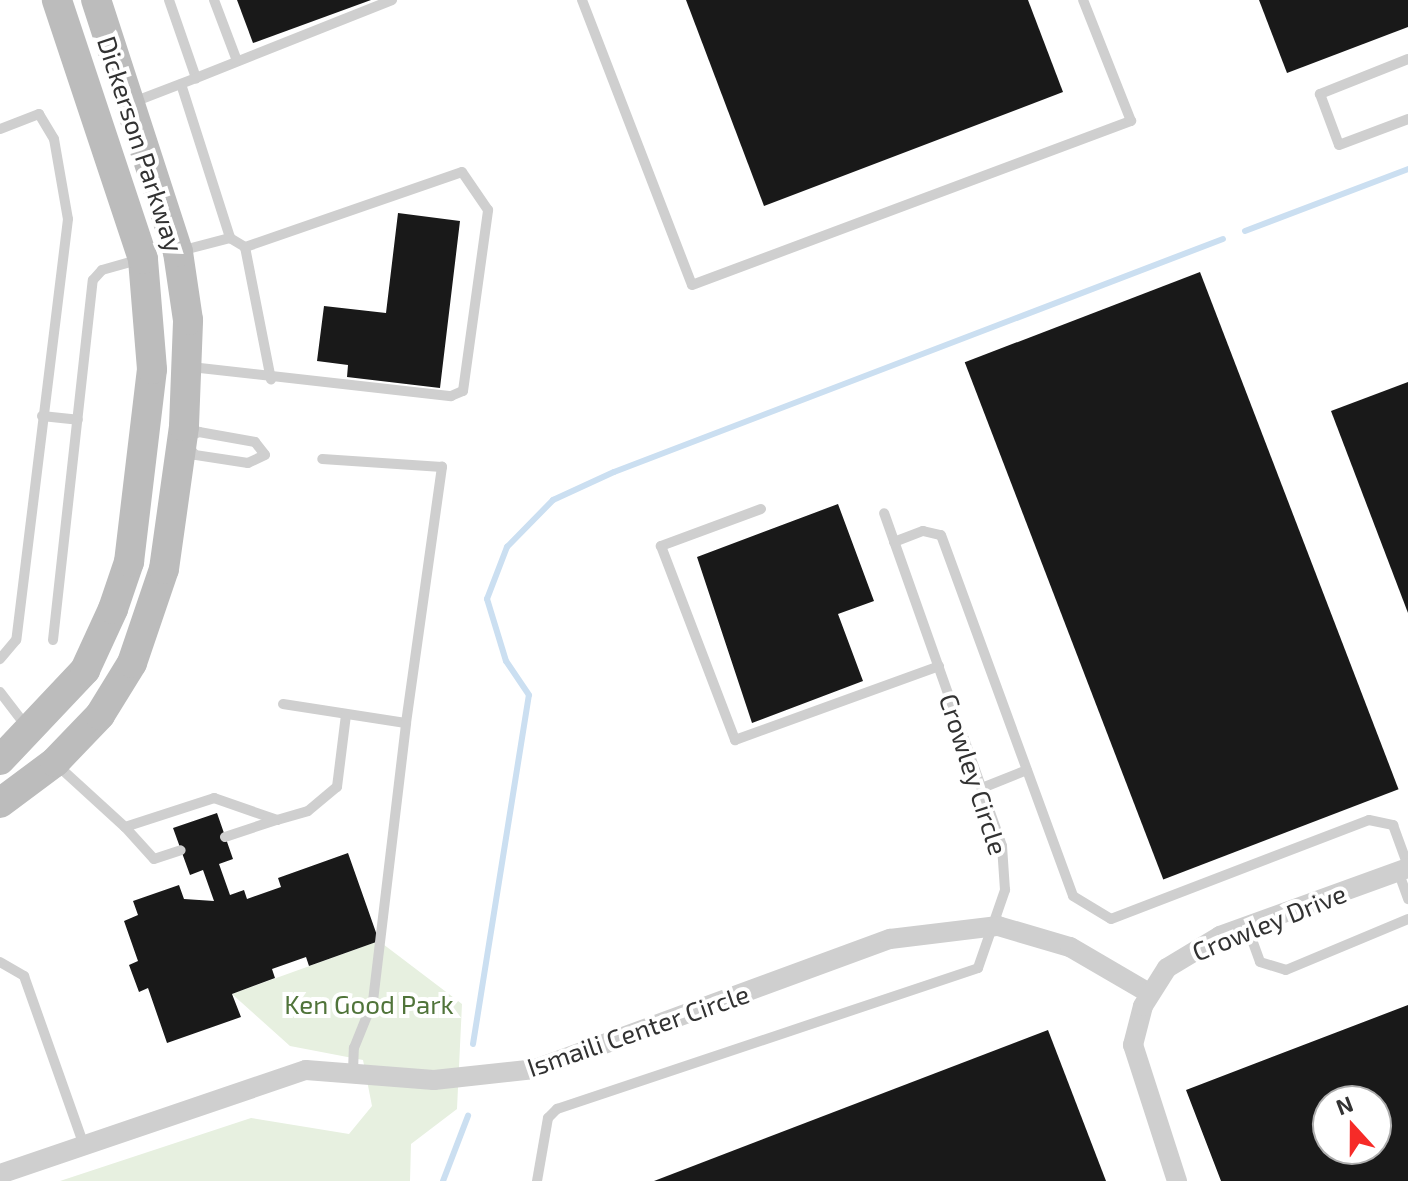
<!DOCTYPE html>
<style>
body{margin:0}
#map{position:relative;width:1408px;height:1181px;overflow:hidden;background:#fff;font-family:"Exo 2",sans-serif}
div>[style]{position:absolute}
.green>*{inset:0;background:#e7f0e0}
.stream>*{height:6px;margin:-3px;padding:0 3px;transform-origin:3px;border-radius:3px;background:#cbdff1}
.building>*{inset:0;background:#191919;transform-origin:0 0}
.lane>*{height:10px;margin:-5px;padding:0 5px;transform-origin:5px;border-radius:5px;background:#cfcfcf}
.street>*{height:20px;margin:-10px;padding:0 10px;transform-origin:10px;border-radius:10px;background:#cfcfcf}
.secondary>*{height:30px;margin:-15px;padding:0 15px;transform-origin:15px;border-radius:15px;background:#bcbcbc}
span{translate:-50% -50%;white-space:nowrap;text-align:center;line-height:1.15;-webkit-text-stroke:8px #fff;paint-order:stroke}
.street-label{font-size:26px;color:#323232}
.park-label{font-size:26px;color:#50743a}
.north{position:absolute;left:1312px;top:1085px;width:80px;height:80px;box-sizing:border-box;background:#fff;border:2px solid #adadad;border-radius:50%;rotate:339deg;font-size:22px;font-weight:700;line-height:32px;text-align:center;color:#323232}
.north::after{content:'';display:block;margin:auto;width:28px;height:36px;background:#f62b28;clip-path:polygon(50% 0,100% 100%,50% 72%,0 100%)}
</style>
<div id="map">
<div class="green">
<i style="clip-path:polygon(379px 941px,462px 1004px,457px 1109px,411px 1144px,410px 1181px,60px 1181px,251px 1118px,349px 1134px,372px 1106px,363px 1060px,290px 1046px,232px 994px)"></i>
</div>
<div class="stream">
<i style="left:1245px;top:231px;width:174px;rotate:-20.8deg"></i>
<i style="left:473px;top:1044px;width:353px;rotate:-80.9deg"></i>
<i style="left:529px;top:695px;width:41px;rotate:-124.1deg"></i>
<i style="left:506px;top:661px;width:65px;rotate:-107deg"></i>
<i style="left:487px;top:599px;width:56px;rotate:-69deg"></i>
<i style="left:507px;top:547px;width:66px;rotate:-45.6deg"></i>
<i style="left:553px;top:500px;width:67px;rotate:-24.7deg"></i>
<i style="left:614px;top:472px;width:652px;rotate:-20.94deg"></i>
<i style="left:443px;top:1181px;width:70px;rotate:-69deg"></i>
</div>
<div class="building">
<i style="clip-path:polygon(237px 0,371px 0,253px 43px)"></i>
<i style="clip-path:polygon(686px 0,1028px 0,1063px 92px,764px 206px)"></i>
<i style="clip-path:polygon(1259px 0,1408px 0,1408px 27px,1287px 73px)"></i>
<i style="clip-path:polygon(398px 213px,460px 221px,440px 388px,347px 377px,348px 365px,317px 361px,324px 306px,386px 313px)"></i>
<i style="left:1200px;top:272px;width:554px;height:252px;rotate:69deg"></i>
<i style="clip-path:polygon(1408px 382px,1408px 613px,1331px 411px)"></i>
<i style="clip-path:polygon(838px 504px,874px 601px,838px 614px,863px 681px,752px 723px,697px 557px)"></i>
<i style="clip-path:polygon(217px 813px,233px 859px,219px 864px,230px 895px,244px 890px,247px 899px,281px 887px,278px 878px,348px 853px,379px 941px,309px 966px,306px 957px,272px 969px,275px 978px,232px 994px,241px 1017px,167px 1043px,148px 988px,139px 992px,129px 965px,138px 961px,124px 921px,138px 915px,133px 901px,179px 885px,184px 899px,214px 901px,203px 870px,190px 875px,173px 828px)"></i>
<i style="clip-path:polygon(evenodd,1408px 1005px,1408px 1181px,1221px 1181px,1186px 1090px,1408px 1005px,1328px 1101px,1376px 1101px,1376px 1149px,1328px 1149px,1328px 1101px)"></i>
<i style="clip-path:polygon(1048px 1030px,1106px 1181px,654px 1181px)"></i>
</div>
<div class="lane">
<i style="left:169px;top:0;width:83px;rotate:70.9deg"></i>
<i style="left:196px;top:78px;width:211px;rotate:-21.7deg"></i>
<i style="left:214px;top:0;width:65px;rotate:69.3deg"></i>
<i style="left:582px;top:0;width:305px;rotate:68.9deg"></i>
<i style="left:692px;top:285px;width:469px;rotate:-20.5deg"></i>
<i style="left:1131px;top:121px;width:130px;rotate:-111.6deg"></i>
<i style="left:1408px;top:59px;width:95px;rotate:158.3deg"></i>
<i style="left:1320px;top:94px;width:54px;rotate:69.6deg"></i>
<i style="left:1339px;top:145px;width:74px;rotate:-20.6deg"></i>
<i style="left:181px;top:84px;width:162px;rotate:72.3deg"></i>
<i style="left:131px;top:103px;width:70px;rotate:-21deg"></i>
<i style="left:0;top:129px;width:42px;rotate:-21deg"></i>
<i style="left:39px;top:114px;width:29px;rotate:59deg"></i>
<i style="left:54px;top:139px;width:81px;rotate:80.1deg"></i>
<i style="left:68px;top:219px;width:424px;rotate:97deg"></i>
<i style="left:16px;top:640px;width:25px;rotate:130deg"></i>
<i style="left:180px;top:251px;width:52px;rotate:-14.6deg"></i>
<i style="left:230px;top:238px;width:17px;rotate:31deg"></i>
<i style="left:245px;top:247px;width:135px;rotate:78.9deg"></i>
<i style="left:191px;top:367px;width:262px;rotate:6.4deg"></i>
<i style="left:451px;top:396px;width:13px;rotate:-23deg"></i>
<i style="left:463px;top:391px;width:183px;rotate:-82.1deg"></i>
<i style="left:488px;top:210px;width:46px;rotate:-124.4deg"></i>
<i style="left:462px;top:172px;width:230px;rotate:160.9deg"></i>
<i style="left:42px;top:416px;width:36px;rotate:6deg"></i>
<i style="left:199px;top:432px;width:57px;rotate:10.1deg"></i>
<i style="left:255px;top:442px;width:16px;rotate:52deg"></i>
<i style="left:265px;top:455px;width:19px;rotate:155deg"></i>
<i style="left:248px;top:463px;width:54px;rotate:-171.4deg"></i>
<i style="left:195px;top:455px;width:19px;rotate:-129deg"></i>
<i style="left:183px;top:440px;width:18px;rotate:-27deg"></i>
<i style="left:761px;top:509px;width:107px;rotate:159.7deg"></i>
<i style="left:661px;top:546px;width:208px;rotate:69.1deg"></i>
<i style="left:735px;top:740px;width:217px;rotate:-19.9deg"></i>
<i style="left:894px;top:542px;width:31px;rotate:-21deg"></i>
<i style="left:923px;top:531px;width:18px;rotate:13deg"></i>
<i style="left:941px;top:535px;width:384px;rotate:69.9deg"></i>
<i style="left:1073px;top:896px;width:44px;rotate:31.2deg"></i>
<i style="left:1111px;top:919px;width:276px;rotate:-21deg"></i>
<i style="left:1369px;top:820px;width:25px;rotate:12deg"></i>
<i style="left:1393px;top:825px;width:44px;rotate:69.9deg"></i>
<i style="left:53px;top:640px;width:362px;rotate:-83.7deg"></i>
<i style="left:93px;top:280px;width:13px;rotate:-48deg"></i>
<i style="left:102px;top:270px;width:41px;rotate:-15.8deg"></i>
<i style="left:0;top:692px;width:43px;rotate:52.6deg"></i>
<i style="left:283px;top:704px;width:124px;rotate:8.8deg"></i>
<i style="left:406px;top:723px;width:259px;rotate:-82deg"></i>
<i style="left:442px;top:467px;width:120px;rotate:-176.2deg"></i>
<i style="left:56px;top:764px;width:93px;rotate:42.4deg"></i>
<i style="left:125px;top:827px;width:94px;rotate:-18deg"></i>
<i style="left:214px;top:798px;width:67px;rotate:19.2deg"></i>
<i style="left:277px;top:820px;width:32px;rotate:-16deg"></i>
<i style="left:308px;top:811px;width:38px;rotate:-40deg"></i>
<i style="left:337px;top:787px;width:73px;rotate:-82.9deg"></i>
<i style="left:982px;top:788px;width:48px;rotate:-21.8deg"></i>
<i style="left:125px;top:827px;width:43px;rotate:47.8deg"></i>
<i style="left:154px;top:859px;width:28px;rotate:-18deg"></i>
<i style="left:225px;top:837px;width:54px;rotate:-18.4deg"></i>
<i style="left:1398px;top:871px;width:30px;rotate:70deg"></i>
<i style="left:1247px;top:926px;width:38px;rotate:70deg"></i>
<i style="left:1260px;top:962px;width:27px;rotate:17deg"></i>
<i style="left:1286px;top:970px;width:132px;rotate:-22.7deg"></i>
<i style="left:0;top:962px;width:28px;rotate:30deg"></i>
<i style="left:24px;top:976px;width:179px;rotate:70.5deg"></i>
<i style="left:353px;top:1072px;width:24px;rotate:-88deg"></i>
<i style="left:354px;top:1048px;width:51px;rotate:-68deg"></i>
<i style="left:373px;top:1001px;width:280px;rotate:-83.2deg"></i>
<i style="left:537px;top:1181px;width:64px;rotate:-80.1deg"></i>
<i style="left:548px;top:1118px;width:13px;rotate:-45deg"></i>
<i style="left:557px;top:1109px;width:444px;rotate:-18.5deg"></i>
<i style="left:978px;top:968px;width:83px;rotate:-70.9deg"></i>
<i style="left:1005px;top:890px;width:44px;rotate:-93.9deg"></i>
<i style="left:1002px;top:846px;width:353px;rotate:-109.5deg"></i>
</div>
<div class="street">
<i style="left:0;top:1174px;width:323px;rotate:-18.8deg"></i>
<i style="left:306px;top:1070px;width:128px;rotate:4.5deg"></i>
<i style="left:434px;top:1080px;width:103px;rotate:-6.2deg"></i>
<i style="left:536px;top:1069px;width:377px;rotate:-20.2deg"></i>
<i style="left:890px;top:939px;width:109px;rotate:-6.9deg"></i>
<i style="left:998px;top:926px;width:75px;rotate:16.3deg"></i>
<i style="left:1070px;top:947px;width:91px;rotate:30.2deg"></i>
<i style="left:1177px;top:1181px;width:143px;rotate:-107.9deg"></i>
<i style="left:1133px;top:1045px;width:40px;rotate:-75.6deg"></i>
<i style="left:1143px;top:1006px;width:45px;rotate:-57.7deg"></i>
<i style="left:1167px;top:968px;width:62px;rotate:-31.1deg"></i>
<i style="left:1220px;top:936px;width:200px;rotate:-19.9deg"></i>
</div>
<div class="secondary">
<i style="left:0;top:760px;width:124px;rotate:-46.6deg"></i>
<i style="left:85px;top:670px;width:67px;rotate:-65.3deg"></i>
<i style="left:113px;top:609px;width:50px;rotate:-71.2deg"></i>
<i style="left:129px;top:562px;width:194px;rotate:-83.2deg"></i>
<i style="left:152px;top:369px;width:110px;rotate:-94.7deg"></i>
<i style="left:143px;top:259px;width:273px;rotate:-108.4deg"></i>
<i style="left:0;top:803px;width:69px;rotate:-36.7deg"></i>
<i style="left:55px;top:762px;width:65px;rotate:-46.2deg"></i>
<i style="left:100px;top:715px;width:61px;rotate:-58.4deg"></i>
<i style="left:132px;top:663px;width:99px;rotate:-71.2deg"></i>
<i style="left:164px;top:569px;width:144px;rotate:-82deg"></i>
<i style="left:184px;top:426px;width:106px;rotate:-87.8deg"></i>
<i style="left:188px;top:320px;width:69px;rotate:-98.4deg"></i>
<i style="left:178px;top:252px;width:265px;rotate:-108deg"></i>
</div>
<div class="street-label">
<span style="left:141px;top:144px;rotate:72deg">Dickerson Parkway</span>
<span style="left:974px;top:774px;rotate:72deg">Crowley Circle</span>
<span style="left:1269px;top:922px;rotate:-22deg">Crowley Drive</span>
<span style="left:638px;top:1030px;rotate:-19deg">Ismaili Center Circle</span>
</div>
<div class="park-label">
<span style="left:369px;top:1004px">Ken Good Park</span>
</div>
<div class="north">N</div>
</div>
